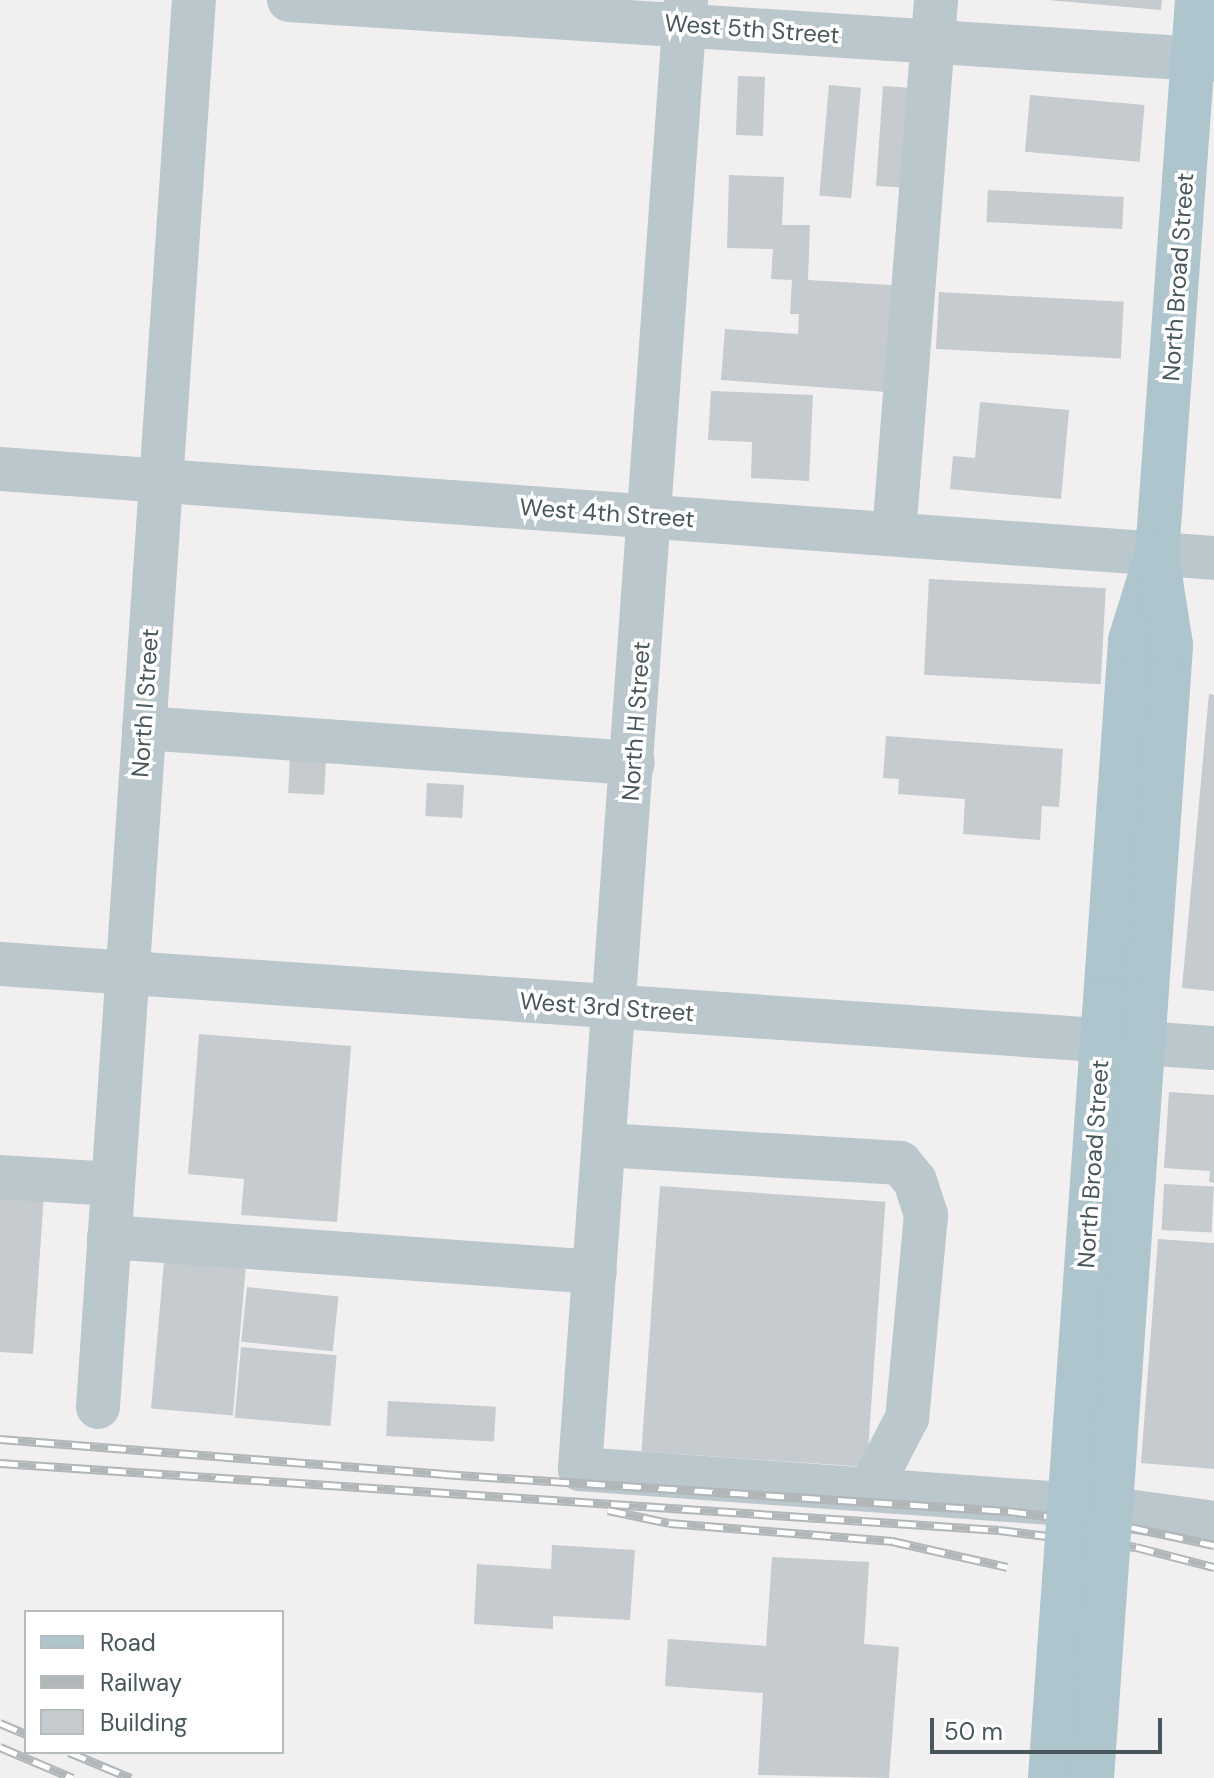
<!DOCTYPE html>
<style>
body{margin:0}
#map{position:relative;width:1214px;height:1778px;overflow:hidden;background:#f1efef;font-family:"DM Sans",sans-serif}
div>[style]{position:absolute}
.building>*{inset:0;background:#c5cbce;transform-origin:0 0}
.minor>*{height:44px;margin:-22px;padding:0 22px;transform-origin:22px;border-radius:22px;background:#bac7cc}
.major>*{height:44px;margin:-22px;padding:0 22px;transform-origin:22px;border-radius:22px;background:#aec5ce}
.rail>*{height:9px;margin-top:-4.5px;transform-origin:0;background:repeating-linear-gradient(90deg,#fff 0 18px,#b1b6b9 0 36px);box-sizing:border-box;border-block:2px solid #b1b6b9}
.major-bridge>*{height:44px;margin:-22px;padding:0 22px;transform-origin:22px;border-radius:22px;background:#aec5ce}
span{translate:-50% -50%;white-space:nowrap;text-align:center;line-height:1.15;-webkit-text-stroke:7px #fff;paint-order:stroke}
.street-label{font-size:24px;color:#47575c}
.legend{position:absolute;left:24px;top:1610px;width:260px;height:144px;box-sizing:border-box;background:#fff;border:2px solid #b5bcbe;margin:0;padding:10px 14px;list-style:none;font-size:24px;color:#47575c}
.legend li{display:flex;align-items:center;gap:16px;height:40px}
.legend b{width:40px;border:2px solid #b5bcbe}
.scale{position:absolute;left:930px;top:1718px;width:232px;height:36px;box-sizing:border-box;border:4px solid #47575c;border-top:0;padding-left:10px;font-size:24px;line-height:28px;white-space:nowrap;color:#47575c;-webkit-text-stroke:6px #fff;paint-order:stroke}
</style>
<div id="map">
<div class="building">
<i style="clip-path:polygon(1048px 0,1162px 0,1161px 10px)"></i>
<i style="left:738px;top:76px;width:27px;height:59px;rotate:2deg"></i>
<i style="left:829px;top:85px;width:32px;height:111px;rotate:5deg"></i>
<i style="left:883px;top:86px;width:39px;height:100px;rotate:4deg"></i>
<i style="left:1030px;top:95px;width:115px;height:57px;rotate:5deg"></i>
<i style="clip-path:polygon(729px 175px,784px 177px,782px 225px,810px 225px,808px 280px,906px 286px,900px 393px,721px 380px,725px 329px,798px 334px,799px 314px,790px 314px,792px 280px,771px 279px,773px 249px,727px 248px)"></i>
<i style="left:988px;top:190px;width:136px;height:32px;rotate:3deg"></i>
<i style="left:939px;top:292px;width:185px;height:57px;rotate:3deg"></i>
<i style="clip-path:polygon(711px 391px,813px 395px,809px 481px,751px 478px,752px 442px,708px 440px)"></i>
<i style="clip-path:polygon(980px 402px,1069px 410px,1061px 499px,950px 489px,953px 456px,975px 458px)"></i>
<i style="left:929px;top:579px;width:177px;height:96px;rotate:3deg"></i>
<i style="clip-path:polygon(1209px 694px,1214px 695px,1214px 991px,1182px 988px)"></i>
<i style="clip-path:polygon(886px 736px,1063px 749px,1059px 807px,1042px 806px,1040px 840px,963px 834px,965px 799px,898px 794px,899px 779px,883px 778px)"></i>
<i style="left:290px;top:757px;width:36px;height:36px;rotate:3deg"></i>
<i style="left:427px;top:783px;width:37px;height:33px;rotate:3deg"></i>
<i style="clip-path:polygon(199px 1034px,351px 1046px,337px 1222px,241px 1215px,244px 1179px,188px 1174px)"></i>
<i style="clip-path:polygon(1169px 1092px,1214px 1095px,1214px 1183px,1209px 1182px,1210px 1171px,1164px 1168px)"></i>
<i style="left:1164px;top:1184px;width:50px;height:46px;rotate:3deg"></i>
<i style="left:660px;top:1186px;width:226px;height:266px;rotate:4deg"></i>
<i style="clip-path:polygon(0 1191px,44px 1194px,33px 1354px,0 1352px)"></i>
<i style="clip-path:polygon(1158px 1239px,1214px 1243px,1214px 1469px,1141px 1463px)"></i>
<i style="left:164px;top:1261px;width:82px;height:148px;rotate:5deg"></i>
<i style="left:247px;top:1287px;width:92px;height:55px;rotate:6deg"></i>
<i style="left:241px;top:1347px;width:96px;height:71px;rotate:5deg"></i>
<i style="left:388px;top:1401px;width:108px;height:35px;rotate:3deg"></i>
<i style="clip-path:polygon(552px 1545px,635px 1550px,630px 1620px,553px 1616px,553px 1629px,474px 1624px,477px 1564px,551px 1569px)"></i>
<i style="clip-path:polygon(772px 1557px,869px 1562px,864px 1644px,899px 1647px,889px 1778px,758px 1775px,763px 1693px,665px 1686px,668px 1639px,766px 1646px)"></i>
</div>
<div class="minor">
<i style="left:289px;top:0;width:927px;rotate:3.71deg"></i>
<i style="left:686px;top:0;width:1473px;rotate:94.13deg"></i>
<i style="left:580px;top:1469px;width:512px;rotate:4.14deg"></i>
<i style="left:1091px;top:1506px;width:124px;rotate:7.9deg"></i>
<i style="left:0;top:469px;width:1217px;rotate:4.19deg"></i>
<i style="left:894px;top:534px;width:536px;rotate:-85.5deg"></i>
<i style="left:144px;top:728px;width:490px;rotate:4.1deg"></i>
<i style="left:0;top:964px;width:1217px;rotate:3.96deg"></i>
<i style="left:605px;top:1145px;width:296px;rotate:3.5deg"></i>
<i style="left:900px;top:1163px;width:23px;rotate:50deg"></i>
<i style="left:915px;top:1181px;width:36px;rotate:72deg"></i>
<i style="left:926px;top:1215px;width:204px;rotate:95.3deg"></i>
<i style="left:907px;top:1418px;width:63px;rotate:117.4deg"></i>
<i style="left:878px;top:1474px;width:14px;rotate:82deg"></i>
<i style="left:0;top:1177px;width:112px;rotate:3.6deg"></i>
<i style="left:109px;top:1237px;width:487px;rotate:4.1deg"></i>
<i style="left:98px;top:1407px;width:1410px;rotate:-86.1deg"></i>
</div>
<div class="major">
<i style="left:1105px;top:1000px;width:361px;rotate:-86deg"></i>
<i style="left:1130px;top:640px;width:90px;rotate:-72.6deg"></i>
<i style="left:1157px;top:554px;width:555px;rotate:-85.87deg"></i>
<i style="left:1146px;top:1004px;width:360px;rotate:-86deg"></i>
<i style="left:1171px;top:645px;width:90px;rotate:-98.9deg"></i>
</div>
<div class="rail">
<i style="left:0;top:1439px;width:444px;rotate:4.5deg"></i>
<i style="left:443px;top:1474px;width:566px;rotate:3.75deg"></i>
<i style="left:1008px;top:1511px;width:123px;rotate:7.5deg"></i>
<i style="left:1130px;top:1527px;width:86px;rotate:12.1deg"></i>
<i style="left:0;top:1463px;width:1001px;rotate:3.84deg"></i>
<i style="left:999px;top:1530px;width:138px;rotate:7.1deg"></i>
<i style="left:1136px;top:1547px;width:81px;rotate:14.4deg"></i>
<i style="left:608px;top:1510px;width:62px;rotate:12deg"></i>
<i style="left:669px;top:1523px;width:224px;rotate:4.6deg"></i>
<i style="left:892px;top:1541px;width:118px;rotate:12.7deg"></i>
<i style="left:0;top:1723px;width:28px;rotate:23deg"></i>
<i style="left:0;top:1747px;width:79px;rotate:23deg"></i>
<i style="left:69px;top:1752px;width:67px;rotate:22.8deg"></i>
</div>
<div class="major-bridge">
<i style="left:1050px;top:1778px;width:780px;rotate:-85.96deg"></i>
<i style="left:1092px;top:1778px;width:776px;rotate:-86.01deg"></i>
</div>
<div class="street-label">
<span style="left:752px;top:29px;rotate:4deg">West 5th Street</span>
<span style="left:1178px;top:277px;rotate:-86deg">North Broad Street</span>
<span style="left:607px;top:513px;rotate:4deg">West 4th Street</span>
<span style="left:145px;top:703px;rotate:-86deg">North I Street</span>
<span style="left:636px;top:721px;rotate:-86deg">North H Street</span>
<span style="left:607px;top:1007px;rotate:4deg">West 3rd Street</span>
<span style="left:1093px;top:1164px;rotate:-86deg">North Broad Street</span>
</div>
<ul class="legend">
<li><b style="height:10px;background:#aec5ce"></b>Road</li>
<li><b style="height:10px;background:#b1b6b9"></b>Railway</li>
<li><b style="height:22px;background:#c5cbce"></b>Building</li>
</ul>
<div class="scale">50 m</div>
</div>
